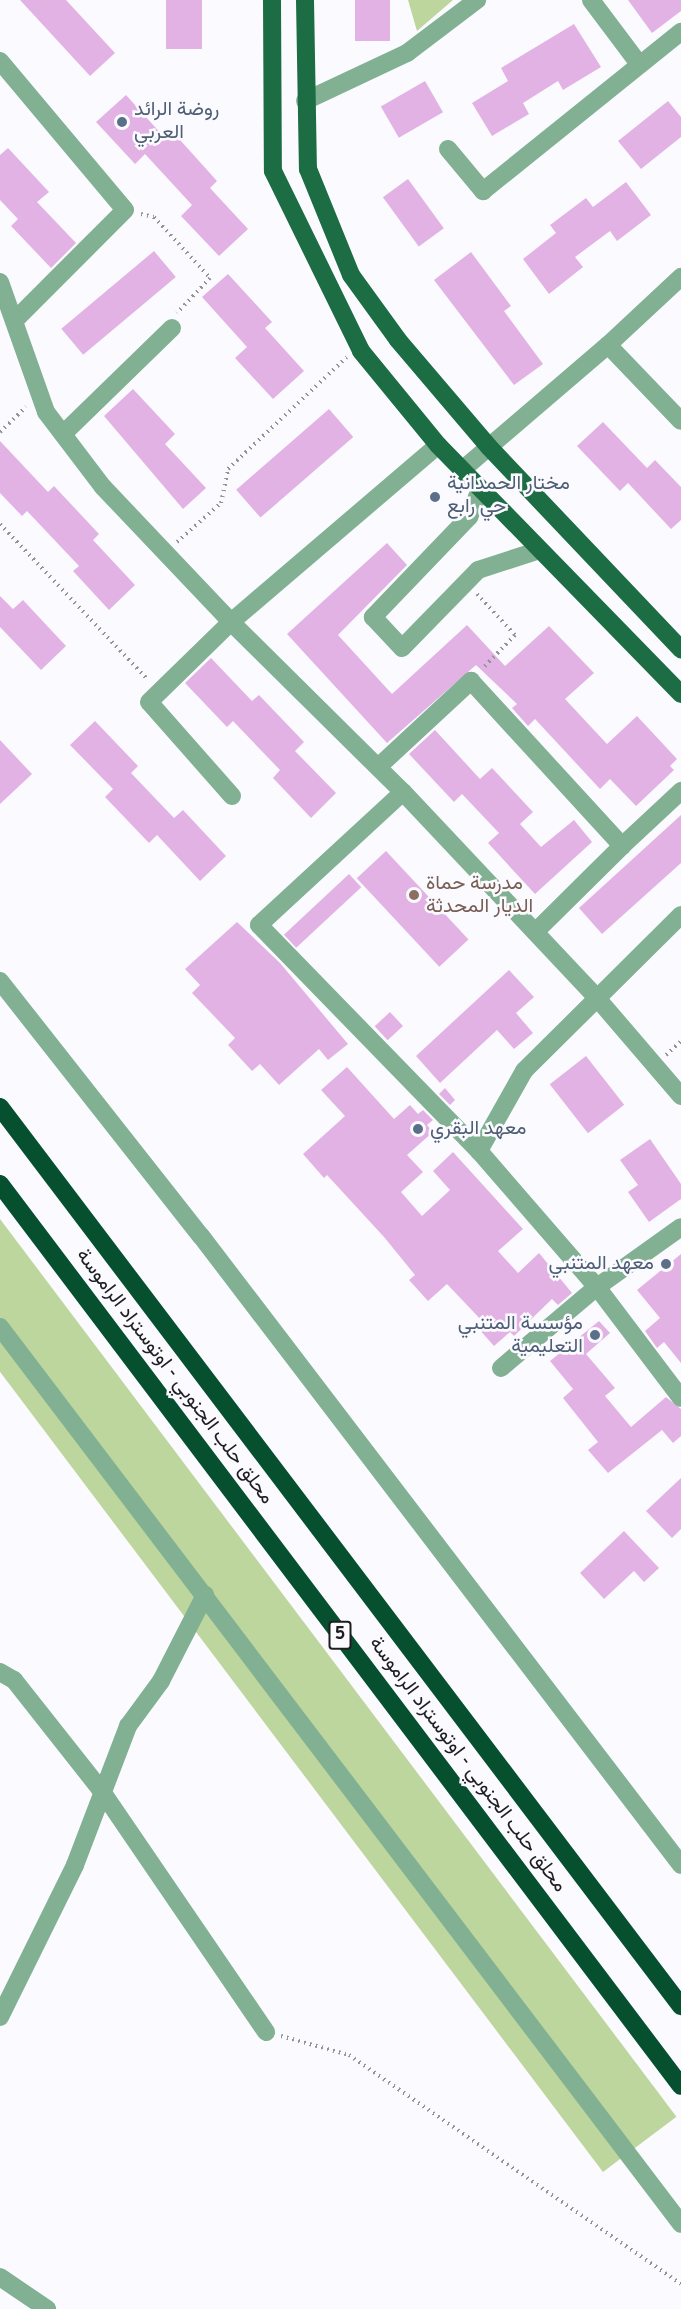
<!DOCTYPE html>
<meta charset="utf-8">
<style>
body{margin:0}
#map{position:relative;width:681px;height:2309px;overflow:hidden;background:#fbfbff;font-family:Overpass,Vazirmatn,sans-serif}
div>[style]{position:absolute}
.green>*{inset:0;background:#bcd69d;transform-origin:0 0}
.building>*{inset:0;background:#e2b2e5;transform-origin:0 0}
.path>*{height:4px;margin-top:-2px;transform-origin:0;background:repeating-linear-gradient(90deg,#939396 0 1.5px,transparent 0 6px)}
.minor>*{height:18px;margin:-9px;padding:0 9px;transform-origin:9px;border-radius:9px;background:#81b093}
.major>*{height:18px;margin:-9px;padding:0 9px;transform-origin:9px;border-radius:9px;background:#1c6c44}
.highway>*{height:18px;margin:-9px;padding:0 9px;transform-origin:9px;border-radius:9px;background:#06502f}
.dots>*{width:16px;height:16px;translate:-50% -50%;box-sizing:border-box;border:3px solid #fbfbff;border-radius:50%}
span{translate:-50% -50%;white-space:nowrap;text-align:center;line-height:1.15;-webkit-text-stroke:5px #fbfbff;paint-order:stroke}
.shield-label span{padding:2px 4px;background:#fbfbff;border:2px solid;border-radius:4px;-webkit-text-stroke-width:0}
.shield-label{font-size:18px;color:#1e1e21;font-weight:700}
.service-label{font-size:20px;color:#4e5e75}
.left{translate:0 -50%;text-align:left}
.right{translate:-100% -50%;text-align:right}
.education-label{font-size:20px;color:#785e54}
.street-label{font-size:20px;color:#1e1e21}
</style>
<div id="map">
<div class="green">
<i style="clip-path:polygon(408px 0,453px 0,417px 31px)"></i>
<i style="left:0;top:1219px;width:1124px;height:92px;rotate:53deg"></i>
</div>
<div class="building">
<i style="clip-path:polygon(20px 0,66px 0,115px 53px,90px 76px)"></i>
<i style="left:166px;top:0;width:36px;height:49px"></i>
<i style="left:355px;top:0;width:35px;height:41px"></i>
<i style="clip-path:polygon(628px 0,681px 0,681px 11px,652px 33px)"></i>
<i style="clip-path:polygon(574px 24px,601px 67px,563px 90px,558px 81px,523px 103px,529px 114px,492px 136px,472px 103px,508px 81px,501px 68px)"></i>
<i style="left:425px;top:81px;width:36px;height:51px;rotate:60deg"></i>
<i style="clip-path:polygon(126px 95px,165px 138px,172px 131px,217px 181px,210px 188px,248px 229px,219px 256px,181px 216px,192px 205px,145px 154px,135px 164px,96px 122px)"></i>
<i style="clip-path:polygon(668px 101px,681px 117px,681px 137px,641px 169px,618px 141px)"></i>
<i style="clip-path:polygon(8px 148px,49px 192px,37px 202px,76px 243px,51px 268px,11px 226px,18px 219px,0 200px,0 155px)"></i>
<i style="left:408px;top:179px;width:61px;height:31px;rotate:54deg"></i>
<i style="clip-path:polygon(626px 182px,651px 215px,617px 241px,610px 231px,575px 257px,583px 267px,549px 294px,523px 259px,556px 233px,550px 225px,586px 198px,593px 207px)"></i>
<i style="left:154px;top:251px;width:34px;height:121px;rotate:50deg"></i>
<i style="clip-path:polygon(471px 252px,511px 306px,504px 311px,543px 364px,514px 385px,434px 280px)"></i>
<i style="clip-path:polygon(228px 274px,272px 322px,265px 328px,304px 371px,273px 399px,235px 358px,247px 347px,202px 297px)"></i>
<i style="clip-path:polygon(133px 389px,175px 434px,165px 444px,206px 488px,183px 509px,104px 416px)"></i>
<i style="left:329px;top:409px;width:37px;height:123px;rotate:49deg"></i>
<i style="clip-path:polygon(603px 422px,647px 468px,655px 460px,681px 487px,681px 520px,671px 529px,628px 483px,620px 491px,577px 446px)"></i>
<i style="clip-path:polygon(0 441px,48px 492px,54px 486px,99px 534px,93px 540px,135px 585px,109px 610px,73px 571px,79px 566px,27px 511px,22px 516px,0 493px)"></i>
<i style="clip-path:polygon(387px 543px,407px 565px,338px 635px,392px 694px,467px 625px,505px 666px,549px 626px,594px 673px,565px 699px,607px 744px,637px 716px,677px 759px,670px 766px,674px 770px,636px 806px,610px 779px,600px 789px,535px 719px,528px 726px,512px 708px,517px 704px,476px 665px,387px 743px,287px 634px)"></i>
<i style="clip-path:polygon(0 596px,13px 609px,23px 600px,66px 646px,41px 670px,0 627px)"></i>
<i style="clip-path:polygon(211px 658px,252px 701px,259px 695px,304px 742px,295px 751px,336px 793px,311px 818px,273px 778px,280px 770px,233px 721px,227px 727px,185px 683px)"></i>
<i style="clip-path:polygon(95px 721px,138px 766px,131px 773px,174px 818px,183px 810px,226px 856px,200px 881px,157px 835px,149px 843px,105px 797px,113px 789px,70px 745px)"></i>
<i style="clip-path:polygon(435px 730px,480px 779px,492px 768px,533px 812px,520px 824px,541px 847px,574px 820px,592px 842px,535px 894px,488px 843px,499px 833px,462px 794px,454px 802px,409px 754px)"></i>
<i style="clip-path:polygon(0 740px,32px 774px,0 804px)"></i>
<i style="clip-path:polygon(681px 815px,681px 863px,602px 934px,579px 908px)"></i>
<i style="left:386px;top:851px;width:121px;height:40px;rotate:47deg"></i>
<i style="left:349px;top:874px;width:18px;height:89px;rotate:47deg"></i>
<i style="clip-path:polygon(237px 922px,280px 963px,348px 1044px,328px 1060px,319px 1049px,279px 1085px,260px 1064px,252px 1071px,228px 1045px,235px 1038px,192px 993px,200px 985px,185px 969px)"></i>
<i style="clip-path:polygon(509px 970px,534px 997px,516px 1013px,533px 1033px,514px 1049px,497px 1030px,440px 1083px,416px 1056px)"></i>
<i style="left:390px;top:1012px;width:19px;height:21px;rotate:47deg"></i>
<i style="left:586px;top:1056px;width:62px;height:46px;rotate:52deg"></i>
<i style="clip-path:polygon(347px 1067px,394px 1119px,410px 1105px,418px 1114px,423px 1110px,433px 1120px,427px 1125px,433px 1132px,407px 1155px,423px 1172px,401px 1192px,422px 1216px,450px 1190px,433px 1171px,453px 1152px,523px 1229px,498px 1251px,518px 1273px,539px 1253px,572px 1293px,558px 1305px,552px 1299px,514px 1336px,510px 1332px,494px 1346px,478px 1328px,484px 1323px,447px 1284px,428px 1301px,409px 1280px,415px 1275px,384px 1237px,327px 1175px,324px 1178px,303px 1154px,345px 1116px,321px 1090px)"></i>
<i style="clip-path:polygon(445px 1088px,455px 1100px,450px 1105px,439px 1094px)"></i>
<i style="clip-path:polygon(650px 1139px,681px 1184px,681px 1199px,649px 1222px,628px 1192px,638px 1185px,620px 1160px)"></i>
<i style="clip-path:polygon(681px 1254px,681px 1363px,664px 1342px,657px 1348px,645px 1331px,660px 1318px,637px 1290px)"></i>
<i style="clip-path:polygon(599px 1321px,610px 1333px,586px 1354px,615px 1388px,605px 1396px,631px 1427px,666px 1397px,681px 1409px,681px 1436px,673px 1443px,662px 1430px,608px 1473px,588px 1450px,598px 1442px,563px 1398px,573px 1389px,550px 1361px)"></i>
<i style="clip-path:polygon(681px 1478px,681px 1529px,672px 1538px,646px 1511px)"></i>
<i style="clip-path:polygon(624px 1531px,659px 1568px,644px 1582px,634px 1571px,604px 1599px,580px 1573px)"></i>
</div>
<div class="path">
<i style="left:141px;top:214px;width:13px;rotate:13deg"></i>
<i style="left:154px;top:217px;width:83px;rotate:47.4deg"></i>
<i style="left:210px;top:278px;width:48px;rotate:133.3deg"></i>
<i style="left:0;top:432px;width:36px;rotate:-44deg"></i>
<i style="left:0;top:524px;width:215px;rotate:46.5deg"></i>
<i style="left:177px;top:542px;width:59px;rotate:-41.6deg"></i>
<i style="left:221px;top:503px;width:35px;rotate:-78deg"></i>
<i style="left:228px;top:469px;width:163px;rotate:-43.3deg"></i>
<i style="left:477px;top:594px;width:56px;rotate:47.2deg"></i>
<i style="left:515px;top:635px;width:47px;rotate:134.1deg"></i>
<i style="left:666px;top:1055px;width:21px;rotate:-43deg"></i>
<i style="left:281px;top:2036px;width:71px;rotate:15.6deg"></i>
<i style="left:349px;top:2055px;width:403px;rotate:34.6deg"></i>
</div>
<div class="minor">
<i style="left:591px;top:0;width:80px;rotate:53.1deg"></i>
<i style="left:0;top:61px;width:194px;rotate:50deg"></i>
<i style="left:125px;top:210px;width:157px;rotate:135deg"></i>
<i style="left:305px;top:101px;width:113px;rotate:-25.2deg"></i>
<i style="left:407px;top:53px;width:88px;rotate:-37.1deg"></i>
<i style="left:448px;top:149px;width:55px;rotate:50.2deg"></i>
<i style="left:483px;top:191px;width:254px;rotate:-38.8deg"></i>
<i style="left:0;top:282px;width:138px;rotate:70.5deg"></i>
<i style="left:46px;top:412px;width:94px;rotate:52.8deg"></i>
<i style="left:103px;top:487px;width:186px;rotate:46.5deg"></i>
<i style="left:231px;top:622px;width:242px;rotate:44.7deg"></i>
<i style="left:403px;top:792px;width:283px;rotate:46.7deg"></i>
<i style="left:597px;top:998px;width:129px;rotate:49.4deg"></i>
<i style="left:608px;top:345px;width:105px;rotate:46.2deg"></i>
<i style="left:63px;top:434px;width:152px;rotate:-44.2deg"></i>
<i style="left:462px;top:470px;width:192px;rotate:-40.6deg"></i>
<i style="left:608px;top:345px;width:100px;rotate:-43deg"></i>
<i style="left:480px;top:489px;width:30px;rotate:111deg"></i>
<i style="left:469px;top:517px;width:139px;rotate:133.8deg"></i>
<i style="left:373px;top:617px;width:42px;rotate:46.9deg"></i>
<i style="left:402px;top:648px;width:109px;rotate:-45.7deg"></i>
<i style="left:478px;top:570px;width:65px;rotate:-17.9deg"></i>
<i style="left:378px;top:767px;width:127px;rotate:-42.8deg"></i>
<i style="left:471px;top:681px;width:224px;rotate:47.5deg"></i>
<i style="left:622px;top:846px;width:122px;rotate:135.3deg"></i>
<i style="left:403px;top:792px;width:196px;rotate:137.3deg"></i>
<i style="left:259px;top:925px;width:315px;rotate:45.8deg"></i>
<i style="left:232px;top:796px;width:125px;rotate:-131.4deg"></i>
<i style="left:149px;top:702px;width:115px;rotate:-44.3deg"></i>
<i style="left:231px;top:622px;width:272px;rotate:-40.5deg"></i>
<i style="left:622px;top:846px;width:81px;rotate:-43deg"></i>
<i style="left:681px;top:915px;width:221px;rotate:135.2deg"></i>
<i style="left:524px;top:1071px;width:92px;rotate:119.4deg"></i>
<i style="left:479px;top:1151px;width:180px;rotate:49.1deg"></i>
<i style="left:597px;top:1287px;width:139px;rotate:52.9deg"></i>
<i style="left:0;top:981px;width:325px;rotate:51.8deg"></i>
<i style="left:201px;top:1236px;width:791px;rotate:52.65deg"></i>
<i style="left:0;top:1327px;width:1126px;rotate:52.79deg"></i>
<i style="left:501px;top:1368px;width:126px;rotate:-40.2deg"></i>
<i style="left:597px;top:1287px;width:103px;rotate:-35.5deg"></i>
<i style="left:0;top:1672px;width:16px;rotate:30deg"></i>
<i style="left:14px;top:1680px;width:140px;rotate:51.7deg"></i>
<i style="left:101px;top:1790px;width:293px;rotate:55.7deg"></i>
<i style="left:0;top:2017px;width:169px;rotate:-63.7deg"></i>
<i style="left:75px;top:1865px;width:149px;rotate:-69.1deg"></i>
<i style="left:128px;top:1726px;width:56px;rotate:-53.7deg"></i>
<i style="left:161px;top:1681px;width:97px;rotate:-62.9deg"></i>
<i style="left:0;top:2277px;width:57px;rotate:34.2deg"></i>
</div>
<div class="major">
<i style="left:272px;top:0;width:171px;rotate:89.7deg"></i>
<i style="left:273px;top:171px;width:200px;rotate:63.9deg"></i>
<i style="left:361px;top:351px;width:122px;rotate:50.7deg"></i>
<i style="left:438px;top:445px;width:348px;rotate:45.7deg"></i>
<i style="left:305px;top:0;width:169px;rotate:89deg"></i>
<i style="left:308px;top:169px;width:114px;rotate:67.9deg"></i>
<i style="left:351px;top:275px;width:80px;rotate:54.1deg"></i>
<i style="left:398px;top:340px;width:140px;rotate:49.6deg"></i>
<i style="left:489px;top:447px;width:279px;rotate:46.5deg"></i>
</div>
<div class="highway">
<i style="left:0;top:1107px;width:1128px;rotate:52.86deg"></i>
<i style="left:0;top:1184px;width:1130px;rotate:52.95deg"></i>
</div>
<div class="dots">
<i style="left:122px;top:122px;background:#5c6f8a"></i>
<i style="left:435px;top:497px;background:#5c6f8a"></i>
<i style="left:414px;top:895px;background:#8d6e63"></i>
<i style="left:418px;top:1129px;background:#5c6f8a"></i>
<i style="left:666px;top:1264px;background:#5c6f8a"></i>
<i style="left:595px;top:1335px;background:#5c6f8a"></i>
</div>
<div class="shield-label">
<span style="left:340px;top:1635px">5</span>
</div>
<div class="service-label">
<span class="left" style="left:134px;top:122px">روضة الرائد<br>العربي</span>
<span class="left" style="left:447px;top:496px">مختار الحمدانية<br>حي رابع</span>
<span class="left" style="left:430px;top:1129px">معهد البقري</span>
<span class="right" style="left:654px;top:1264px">معهد المتنبي</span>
<span class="right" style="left:583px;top:1336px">مؤسسة المتنبي<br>التعليمية</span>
</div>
<div class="education-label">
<span class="left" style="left:426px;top:896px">مدرسة حماة<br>الديار المحدثة</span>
</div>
<div class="street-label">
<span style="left:174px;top:1377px;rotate:53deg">محلق حلب الجنوبي - اوتوستراد الراموسة</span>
<span style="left:467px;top:1765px;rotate:53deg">محلق حلب الجنوبي - اوتوستراد الراموسة</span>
</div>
</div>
